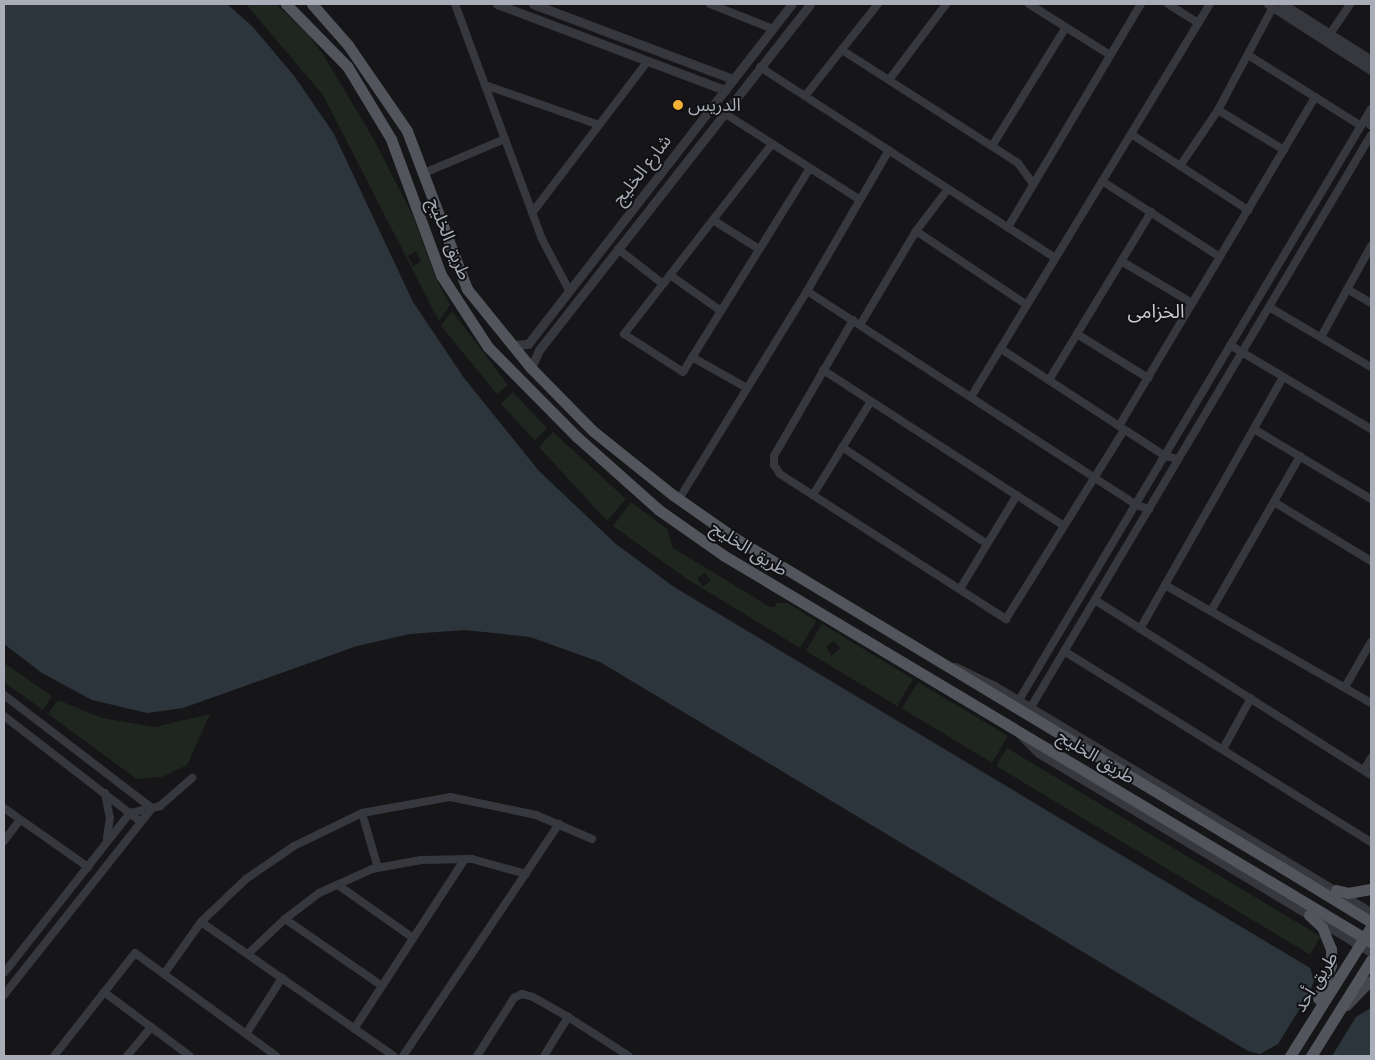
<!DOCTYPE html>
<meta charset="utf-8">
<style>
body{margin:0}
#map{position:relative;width:1375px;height:1060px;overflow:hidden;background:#161618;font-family:"PT Sans Narrow","Noto Sans Arabic",sans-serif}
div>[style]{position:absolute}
.green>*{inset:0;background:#1e261f;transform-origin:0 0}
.water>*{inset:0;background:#2c353c}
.minor>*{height:8px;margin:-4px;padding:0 4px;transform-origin:4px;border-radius:4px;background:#37383d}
.tertiary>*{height:9px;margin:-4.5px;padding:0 4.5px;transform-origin:4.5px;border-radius:4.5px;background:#37383d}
.secondary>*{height:10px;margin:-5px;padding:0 5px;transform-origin:5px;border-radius:5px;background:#45474d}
.primary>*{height:11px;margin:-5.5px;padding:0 5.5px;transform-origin:5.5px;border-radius:5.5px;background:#53555c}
.primary-bridge>*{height:11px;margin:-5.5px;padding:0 5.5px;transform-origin:5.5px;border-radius:5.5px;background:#53555c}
.dots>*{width:14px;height:14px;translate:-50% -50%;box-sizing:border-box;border:2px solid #111113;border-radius:50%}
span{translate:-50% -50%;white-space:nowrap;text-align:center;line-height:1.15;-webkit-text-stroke:4px #111113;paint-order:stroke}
.poi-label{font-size:18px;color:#a8adb8}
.left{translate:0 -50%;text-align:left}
.street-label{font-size:18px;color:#a8adb8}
.neighbourhood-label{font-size:19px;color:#c9ccd4}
.frame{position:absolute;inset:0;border:5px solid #a8adb8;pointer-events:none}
</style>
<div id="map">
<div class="green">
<i style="clip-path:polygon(evenodd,246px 4px,276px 4px,308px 34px,324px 56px,373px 138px,413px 216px,435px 276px,450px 305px,439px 321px,323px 95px,246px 4px,416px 251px,421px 261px,413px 266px,408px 256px,416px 251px)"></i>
<i style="clip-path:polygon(452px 311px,508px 385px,497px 394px,441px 326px)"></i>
<i style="left:513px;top:392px;width:50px;height:17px;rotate:47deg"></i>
<i style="clip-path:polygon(553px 432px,626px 499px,607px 521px,539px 447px)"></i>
<i style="clip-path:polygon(evenodd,631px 502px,667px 529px,673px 548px,770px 607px,775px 607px,776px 603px,788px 603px,816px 621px,800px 648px,687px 579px,613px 526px,631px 502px,705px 573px,711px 580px,703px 587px,697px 578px,705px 573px)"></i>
<i style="clip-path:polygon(evenodd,822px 624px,913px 679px,897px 706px,806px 651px,822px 624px,834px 641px,840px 648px,831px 656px,826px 646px,834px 641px)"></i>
<i style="clip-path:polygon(4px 663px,52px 696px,43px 710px,4px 682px)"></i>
<i style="left:918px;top:682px;width:105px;height:31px;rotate:31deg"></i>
<i style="clip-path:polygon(58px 700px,102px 718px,155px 727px,210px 714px,187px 765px,162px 777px,137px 779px,48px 714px)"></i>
<i style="left:1007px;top:748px;width:366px;height:21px;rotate:31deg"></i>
</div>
<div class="water">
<i style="clip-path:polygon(4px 4px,227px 4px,253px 27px,295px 77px,334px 134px,413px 302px,464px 378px,539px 471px,616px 544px,674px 587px,1310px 968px,1314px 980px,1310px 992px,1278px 1044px,1260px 1054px,1248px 1051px,600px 662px,530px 637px,465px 630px,410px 634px,357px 646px,183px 708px,147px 713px,92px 700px,42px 673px,4px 644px)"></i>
<i style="clip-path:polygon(1371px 1008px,1371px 1056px,1332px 1056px,1356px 1017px)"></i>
</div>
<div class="minor">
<i style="left:455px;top:4px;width:251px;rotate:69.7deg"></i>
<i style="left:542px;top:239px;width:58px;rotate:62.1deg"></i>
<i style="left:710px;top:4px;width:68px;rotate:21.6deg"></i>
<i style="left:1029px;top:4px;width:96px;rotate:32.2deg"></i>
<i style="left:1168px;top:4px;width:36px;rotate:32deg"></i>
<i style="left:1330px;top:34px;width:36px;rotate:-56deg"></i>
<i style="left:842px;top:50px;width:209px;rotate:32.7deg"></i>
<i style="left:1018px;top:163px;width:26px;rotate:54deg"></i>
<i style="left:1248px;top:55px;width:133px;rotate:32.1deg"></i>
<i style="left:760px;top:67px;width:351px;rotate:32.9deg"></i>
<i style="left:889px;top:80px;width:95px;rotate:-53.1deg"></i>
<i style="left:485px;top:85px;width:121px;rotate:19.3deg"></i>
<i style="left:805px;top:96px;width:117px;rotate:-51.6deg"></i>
<i style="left:1218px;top:110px;width:77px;rotate:31.2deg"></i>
<i style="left:724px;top:113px;width:161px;rotate:32.6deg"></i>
<i style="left:1369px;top:118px;width:4px;rotate:153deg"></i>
<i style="left:1365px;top:120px;width:8px;rotate:45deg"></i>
<i style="left:1131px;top:134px;width:140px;rotate:33deg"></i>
<i style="left:772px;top:144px;width:241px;rotate:127.9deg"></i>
<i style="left:624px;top:334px;width:70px;rotate:32.8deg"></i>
<i style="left:683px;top:372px;width:240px;rotate:-58.1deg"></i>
<i style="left:992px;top:146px;width:140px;rotate:-58.1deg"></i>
<i style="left:1180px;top:166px;width:68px;rotate:-55.8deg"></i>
<i style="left:1218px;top:110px;width:117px;rotate:-61.9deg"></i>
<i style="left:424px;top:173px;width:88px;rotate:-22.8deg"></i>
<i style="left:1102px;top:181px;width:140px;rotate:32.8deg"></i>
<i style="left:532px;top:213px;width:191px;rotate:-52.7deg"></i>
<i style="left:713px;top:220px;width:54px;rotate:32.2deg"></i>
<i style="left:1008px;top:227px;width:260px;rotate:-59.2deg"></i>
<i style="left:916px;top:231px;width:53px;rotate:-52.7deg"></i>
<i style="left:618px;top:249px;width:57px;rotate:37.9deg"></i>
<i style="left:1121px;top:261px;width:82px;rotate:30.6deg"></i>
<i style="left:670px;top:275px;width:62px;rotate:35.2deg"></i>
<i style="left:1347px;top:289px;width:28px;rotate:30deg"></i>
<i style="left:807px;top:291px;width:392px;rotate:33deg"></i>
<i style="left:1136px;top:505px;width:14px;rotate:17deg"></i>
<i style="left:1269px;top:307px;width:118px;rotate:30.5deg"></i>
<i style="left:853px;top:320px;width:157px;rotate:120.2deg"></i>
<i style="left:774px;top:456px;width:9px;rotate:90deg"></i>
<i style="left:774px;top:465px;width:11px;rotate:56deg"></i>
<i style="left:780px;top:474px;width:269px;rotate:32.7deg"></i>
<i style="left:1006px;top:619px;width:223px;rotate:-58deg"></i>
<i style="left:860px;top:325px;width:109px;rotate:-59.2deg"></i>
<i style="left:916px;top:231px;width:133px;rotate:33.7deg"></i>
<i style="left:1077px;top:334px;width:84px;rotate:31.8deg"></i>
<i style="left:1321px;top:337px;width:104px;rotate:-61.2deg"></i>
<i style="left:1230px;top:345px;width:164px;rotate:30.8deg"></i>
<i style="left:1001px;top:349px;width:196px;rotate:33.1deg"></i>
<i style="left:1165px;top:456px;width:13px;rotate:13deg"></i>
<i style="left:692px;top:357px;width:63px;rotate:29.4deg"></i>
<i style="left:823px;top:370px;width:286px;rotate:32.9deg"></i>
<i style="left:1049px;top:380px;width:197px;rotate:-58.7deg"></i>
<i style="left:971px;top:397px;width:460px;rotate:-58.7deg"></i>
<i style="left:1119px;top:426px;width:383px;rotate:-59.2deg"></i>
<i style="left:1254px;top:429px;width:136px;rotate:30.9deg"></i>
<i style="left:842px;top:447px;width:174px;rotate:33.8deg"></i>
<i style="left:813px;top:495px;width:110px;rotate:-58.3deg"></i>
<i style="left:679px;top:499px;width:244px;rotate:-58.4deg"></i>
<i style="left:807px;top:291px;width:163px;rotate:-59.8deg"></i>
<i style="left:1274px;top:502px;width:114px;rotate:31.3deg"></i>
<i style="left:1165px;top:585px;width:237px;rotate:29.8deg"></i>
<i style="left:960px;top:589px;width:110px;rotate:-58.8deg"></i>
<i style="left:1095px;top:600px;width:327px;rotate:32.4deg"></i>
<i style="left:1211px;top:611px;width:179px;rotate:-60.1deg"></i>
<i style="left:1140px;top:629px;width:290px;rotate:-60.4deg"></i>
<i style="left:1064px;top:651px;width:362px;rotate:31.9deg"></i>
<i style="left:956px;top:667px;width:43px;rotate:26deg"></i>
<i style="left:995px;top:686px;width:439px;rotate:31deg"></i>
<i style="left:1345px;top:687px;width:52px;rotate:-60deg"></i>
<i style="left:4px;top:695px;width:186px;rotate:37.4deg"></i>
<i style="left:1019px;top:700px;width:688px;rotate:-59.22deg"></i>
<i style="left:1031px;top:707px;width:665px;rotate:-59.27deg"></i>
<i style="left:4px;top:716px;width:173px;rotate:37.7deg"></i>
<i style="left:1019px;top:734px;width:28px;rotate:45deg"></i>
<i style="left:1039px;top:754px;width:387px;rotate:30.9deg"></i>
<i style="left:1223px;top:749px;width:58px;rotate:-61.2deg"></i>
<i style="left:1364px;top:770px;width:14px;rotate:-60deg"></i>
<i style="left:105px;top:793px;width:25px;rotate:79deg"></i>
<i style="left:110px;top:818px;width:20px;rotate:99deg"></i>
<i style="left:4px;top:808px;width:103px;rotate:35.1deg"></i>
<i style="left:362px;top:813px;width:57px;rotate:73.8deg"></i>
<i style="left:4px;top:841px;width:26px;rotate:-53deg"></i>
<i style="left:338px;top:885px;width:92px;rotate:35.2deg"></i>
<i style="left:285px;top:919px;width:118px;rotate:34.6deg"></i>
<i style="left:201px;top:922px;width:62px;rotate:-43.7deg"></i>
<i style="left:246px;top:879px;width:58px;rotate:-34.5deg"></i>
<i style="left:294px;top:846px;width:76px;rotate:-25.9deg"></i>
<i style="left:362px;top:813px;width:89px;rotate:-10.3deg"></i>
<i style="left:450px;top:797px;width:88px;rotate:11.8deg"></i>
<i style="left:536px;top:815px;width:61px;rotate:23.2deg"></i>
<i style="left:248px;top:954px;width:51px;rotate:-43.4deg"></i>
<i style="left:285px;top:919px;width:43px;rotate:-37.4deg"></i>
<i style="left:319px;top:893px;width:58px;rotate:-24.4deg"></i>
<i style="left:372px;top:869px;width:50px;rotate:-10.4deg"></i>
<i style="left:421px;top:860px;width:51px;rotate:-1.1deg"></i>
<i style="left:472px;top:859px;width:56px;rotate:15.5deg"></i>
<i style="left:4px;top:973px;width:204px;rotate:-51.8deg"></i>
<i style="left:130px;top:813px;width:31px;rotate:-13deg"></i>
<i style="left:160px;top:806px;width:43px;rotate:-41.2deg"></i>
<i style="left:164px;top:974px;width:64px;rotate:-54.6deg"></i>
<i style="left:201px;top:922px;width:235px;rotate:34.8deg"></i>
<i style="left:104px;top:992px;width:107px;rotate:36.7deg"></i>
<i style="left:4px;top:995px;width:238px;rotate:-51.6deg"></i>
<i style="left:354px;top:1029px;width:203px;rotate:-56.9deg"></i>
<i style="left:246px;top:1034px;width:67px;rotate:-57.3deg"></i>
<i style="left:54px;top:1056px;width:131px;rotate:-51.8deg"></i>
<i style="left:135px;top:953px;width:175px;rotate:36.1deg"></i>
<i style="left:127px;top:1056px;width:38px;rotate:-50deg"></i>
<i style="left:403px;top:1056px;width:280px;rotate:-56.1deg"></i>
<i style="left:477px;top:1056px;width:69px;rotate:-57.5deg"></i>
<i style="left:514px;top:998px;width:9px;rotate:-27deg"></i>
<i style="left:522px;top:994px;width:11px;rotate:15deg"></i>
<i style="left:533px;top:997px;width:40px;rotate:29.7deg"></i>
<i style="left:568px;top:1017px;width:72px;rotate:32.6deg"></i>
<i style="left:544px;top:1056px;width:46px;rotate:-58.4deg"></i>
</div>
<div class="tertiary">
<i style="left:497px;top:4px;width:244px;rotate:20.7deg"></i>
<i style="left:533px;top:4px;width:214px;rotate:20.6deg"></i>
<i style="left:1268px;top:4px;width:122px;rotate:32.7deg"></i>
<i style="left:1283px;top:4px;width:104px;rotate:32.5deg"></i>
<i style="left:511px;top:345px;width:17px;rotate:-3deg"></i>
<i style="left:528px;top:344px;width:430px;rotate:-52.2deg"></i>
<i style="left:531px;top:368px;width:20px;rotate:-66deg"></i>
<i style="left:539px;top:350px;width:439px;rotate:-51.9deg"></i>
</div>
<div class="secondary">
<i style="left:1347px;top:1006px;width:35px;rotate:-46deg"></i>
</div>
<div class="primary">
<i style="left:286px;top:4px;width:87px;rotate:45.5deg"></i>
<i style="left:347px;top:66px;width:85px;rotate:58.9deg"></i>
<i style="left:391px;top:139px;width:145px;rotate:69.8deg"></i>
<i style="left:441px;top:275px;width:86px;rotate:56.9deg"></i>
<i style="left:488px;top:347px;width:127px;rotate:45.3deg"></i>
<i style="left:577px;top:437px;width:110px;rotate:41.7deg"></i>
<i style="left:659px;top:510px;width:78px;rotate:35.1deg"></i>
<i style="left:723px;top:555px;width:638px;rotate:30.83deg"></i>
<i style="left:312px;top:4px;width:55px;rotate:48.7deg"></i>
<i style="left:348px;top:45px;width:104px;rotate:55.5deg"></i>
<i style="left:407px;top:131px;width:169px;rotate:69.2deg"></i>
<i style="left:467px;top:289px;width:102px;rotate:51deg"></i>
<i style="left:531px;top:368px;width:88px;rotate:45.5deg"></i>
<i style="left:593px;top:431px;width:102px;rotate:38.7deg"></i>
<i style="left:673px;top:495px;width:73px;rotate:35deg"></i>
<i style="left:733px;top:537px;width:640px;rotate:31.06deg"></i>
<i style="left:1336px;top:890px;width:12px;rotate:14deg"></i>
<i style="left:1348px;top:893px;width:23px;rotate:-10deg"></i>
<i style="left:1309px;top:915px;width:18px;rotate:43deg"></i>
<i style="left:1322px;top:927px;width:24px;rotate:68deg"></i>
<i style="left:1331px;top:949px;width:16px;rotate:90deg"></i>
<i style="left:1331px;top:965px;width:36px;rotate:111deg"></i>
<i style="left:1290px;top:1056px;width:152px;rotate:-57.9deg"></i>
<i style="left:1311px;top:1056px;width:113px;rotate:-58deg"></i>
</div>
<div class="primary-bridge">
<i style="left:1281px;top:867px;width:105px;rotate:31.4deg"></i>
<i style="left:1271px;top:882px;width:117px;rotate:31deg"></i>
</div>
<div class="dots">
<i style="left:678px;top:105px;background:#f2b134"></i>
</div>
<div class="poi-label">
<span class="left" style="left:688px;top:105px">الدريس</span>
</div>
<div class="street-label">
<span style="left:642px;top:170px;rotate:-52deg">شارع الخليج</span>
<span style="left:449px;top:239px;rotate:68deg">طريق الخليج</span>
<span style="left:749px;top:549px;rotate:32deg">طريق الخليج</span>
<span style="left:1096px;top:757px;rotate:31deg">طريق الخليج</span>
<span style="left:1316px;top:982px;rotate:-58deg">طريق أحد</span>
</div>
<div class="neighbourhood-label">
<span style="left:1156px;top:312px">الخزامى</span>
</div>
<div class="frame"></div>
</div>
